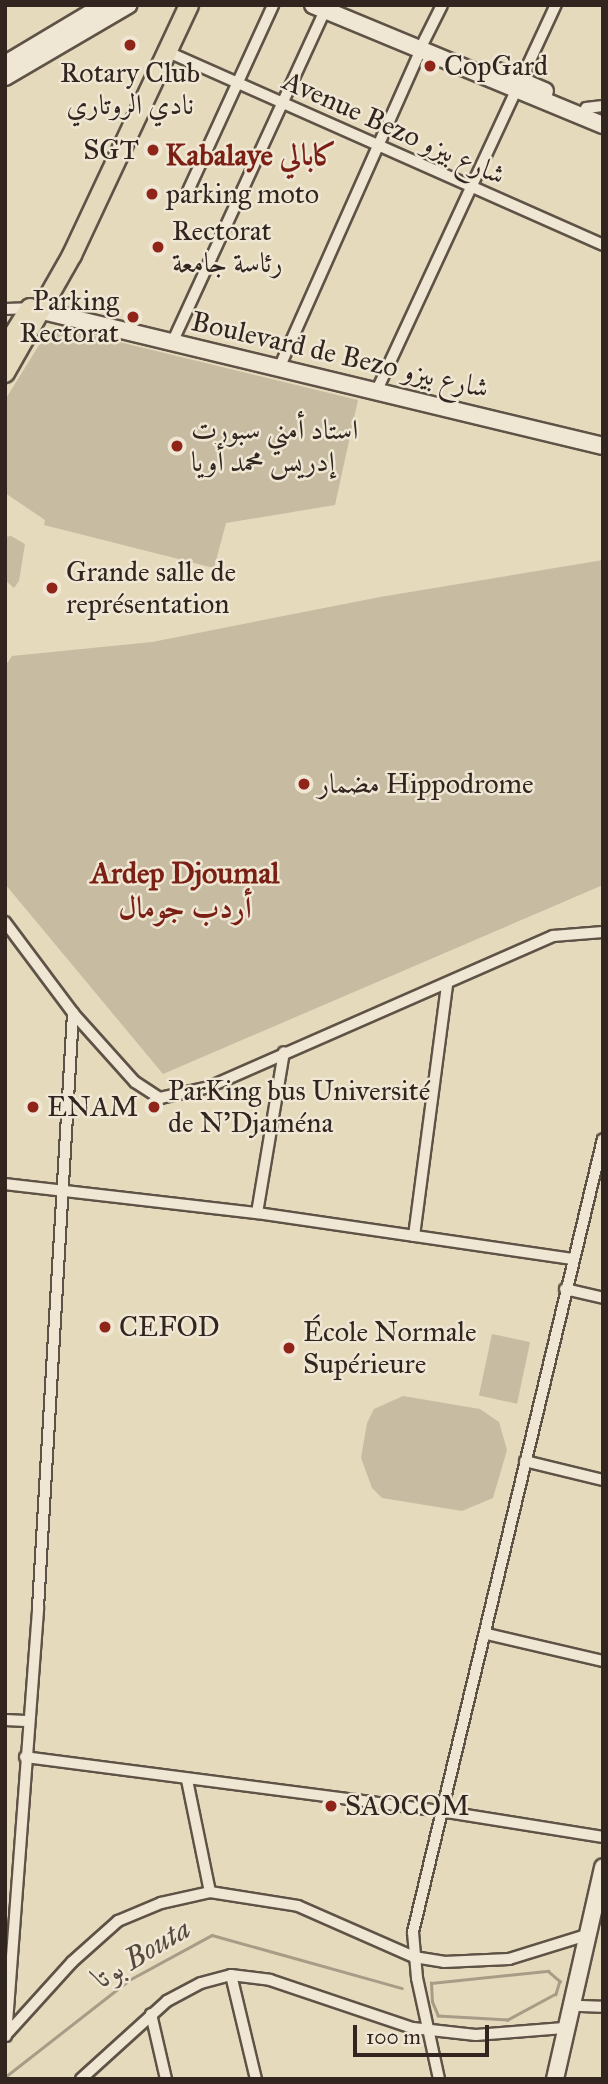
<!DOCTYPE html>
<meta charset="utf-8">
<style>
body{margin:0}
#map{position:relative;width:608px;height:2084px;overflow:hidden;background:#e6dabd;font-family:"IM FELL Great Primer",Amiri,serif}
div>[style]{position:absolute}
.green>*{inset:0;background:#c7bba2;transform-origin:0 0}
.stream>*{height:2.5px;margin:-1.25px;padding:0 1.25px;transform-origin:1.25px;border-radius:1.25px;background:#a99c87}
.roads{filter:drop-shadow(2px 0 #5f5246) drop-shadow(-2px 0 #5f5246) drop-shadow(0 2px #5f5246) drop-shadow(0 -2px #5f5246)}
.street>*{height:10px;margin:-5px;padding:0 5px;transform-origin:5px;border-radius:5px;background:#efe7d4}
.secondary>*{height:16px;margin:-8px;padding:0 8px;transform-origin:8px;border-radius:8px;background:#efe7d4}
.primary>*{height:18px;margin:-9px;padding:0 9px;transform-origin:9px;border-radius:9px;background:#e6dabd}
.dots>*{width:19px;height:19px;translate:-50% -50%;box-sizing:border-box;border:4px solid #efe7d4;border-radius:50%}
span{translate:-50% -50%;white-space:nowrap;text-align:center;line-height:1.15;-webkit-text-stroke:5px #efe7d4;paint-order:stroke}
.poi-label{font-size:28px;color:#32251f}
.left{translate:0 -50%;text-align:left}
.right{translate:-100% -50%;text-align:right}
.street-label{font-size:28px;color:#32251f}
.neighbourhood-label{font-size:30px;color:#7a1f14;font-weight:700}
.water-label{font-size:30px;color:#56493e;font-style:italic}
.frame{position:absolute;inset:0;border:7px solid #32251f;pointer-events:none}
.scale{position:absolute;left:353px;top:2025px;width:136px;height:32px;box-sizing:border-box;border:4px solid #32251f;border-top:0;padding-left:9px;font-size:21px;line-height:24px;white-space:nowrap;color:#32251f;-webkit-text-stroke:5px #efe7d4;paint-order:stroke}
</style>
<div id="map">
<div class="green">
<i style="clip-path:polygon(49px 329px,74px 331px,358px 400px,335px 505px,226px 523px,214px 568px,44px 525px,45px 520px,5px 493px,5px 400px)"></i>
<i style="clip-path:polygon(11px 536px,25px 544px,19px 581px,14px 588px,5px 580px,5px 537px)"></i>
<i style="clip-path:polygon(603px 560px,603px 885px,163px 1074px,5px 884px,5px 666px,12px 656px,152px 642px,380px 597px)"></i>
<i style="left:492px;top:1334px;width:39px;height:63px;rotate:12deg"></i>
<i style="clip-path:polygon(403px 1396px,480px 1409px,499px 1422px,507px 1450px,493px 1498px,462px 1511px,382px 1498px,372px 1488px,361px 1458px,367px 1423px,374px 1409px)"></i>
</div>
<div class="stream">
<i style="left:548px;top:1971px;width:16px;rotate:40deg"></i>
<i style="left:560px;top:1981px;width:14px;rotate:107deg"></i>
<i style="left:556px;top:1994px;width:55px;rotate:151.6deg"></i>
<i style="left:508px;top:2020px;width:70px;rotate:-176.7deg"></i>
<i style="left:438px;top:2016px;width:15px;rotate:-113deg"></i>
<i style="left:432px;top:2002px;width:19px;rotate:-93deg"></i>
<i style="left:431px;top:1983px;width:118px;rotate:-5.9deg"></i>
<i style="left:5px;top:2077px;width:157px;rotate:-38deg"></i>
<i style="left:129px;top:1980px;width:94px;rotate:-28.5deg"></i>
<i style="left:212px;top:1935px;width:197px;rotate:15.6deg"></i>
</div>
<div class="roads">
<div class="street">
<i style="left:424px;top:41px;width:40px;rotate:-63.4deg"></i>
<i style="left:168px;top:52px;width:476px;rotate:23.9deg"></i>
<i style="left:586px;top:108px;width:17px;rotate:-7deg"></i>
<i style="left:188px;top:191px;width:205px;rotate:-65.4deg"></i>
<i style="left:5px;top:309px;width:25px;rotate:-2deg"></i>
<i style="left:172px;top:343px;width:366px;rotate:-65.3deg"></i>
<i style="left:280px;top:366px;width:346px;rotate:-66deg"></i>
<i style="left:377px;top:390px;width:425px;rotate:-65.1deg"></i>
<i style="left:5px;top:922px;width:114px;rotate:53.2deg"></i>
<i style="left:73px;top:1013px;width:93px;rotate:48.1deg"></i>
<i style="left:135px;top:1082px;width:30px;rotate:33deg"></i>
<i style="left:160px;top:1098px;width:50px;rotate:-12.7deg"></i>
<i style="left:209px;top:1087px;width:376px;rotate:-23.7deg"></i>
<i style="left:553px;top:936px;width:50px;rotate:-4.6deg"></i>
<i style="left:5px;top:1184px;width:254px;rotate:6.6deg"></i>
<i style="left:257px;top:1213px;width:319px;rotate:8.3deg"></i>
<i style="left:257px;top:1213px;width:163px;rotate:-80.5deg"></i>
<i style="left:414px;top:1236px;width:253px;rotate:-82.5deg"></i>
<i style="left:565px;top:1289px;width:39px;rotate:13deg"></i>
<i style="left:525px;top:1461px;width:80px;rotate:13.7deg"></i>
<i style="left:487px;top:1634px;width:119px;rotate:13.1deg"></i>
<i style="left:5px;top:1720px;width:21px;rotate:3deg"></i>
<i style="left:25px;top:1757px;width:419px;rotate:7.4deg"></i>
<i style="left:441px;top:1811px;width:164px;rotate:9.1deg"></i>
<i style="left:187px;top:1780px;width:114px;rotate:78.4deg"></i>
<i style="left:231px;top:1975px;width:107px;rotate:76.5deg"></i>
<i style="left:579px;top:2006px;width:24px;rotate:2deg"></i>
<i style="left:151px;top:2014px;width:67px;rotate:77deg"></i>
<i style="left:5px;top:2036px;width:100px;rotate:-47.8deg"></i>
<i style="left:72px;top:1962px;width:62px;rotate:-41.7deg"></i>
<i style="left:118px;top:1921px;width:47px;rotate:-22.7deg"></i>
<i style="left:161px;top:1903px;width:50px;rotate:-12.7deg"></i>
<i style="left:210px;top:1892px;width:89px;rotate:9deg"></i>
<i style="left:298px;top:1906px;width:127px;rotate:23.7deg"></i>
<i style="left:414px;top:1957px;width:30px;rotate:9deg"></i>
<i style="left:444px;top:1962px;width:65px;rotate:-2.6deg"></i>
<i style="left:509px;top:1959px;width:85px;rotate:-17.2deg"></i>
<i style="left:6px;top:2036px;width:429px;rotate:-85.7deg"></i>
<i style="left:38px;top:1608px;width:596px;rotate:-86.63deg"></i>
<i style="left:81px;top:2079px;width:116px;rotate:-42.2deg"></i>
<i style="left:167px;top:2001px;width:38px;rotate:-28deg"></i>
<i style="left:201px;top:1983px;width:31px;rotate:-15deg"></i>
<i style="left:231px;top:1975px;width:39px;rotate:7deg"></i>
<i style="left:270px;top:1980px;width:151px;rotate:18.6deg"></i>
<i style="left:413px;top:2028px;width:63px;rotate:6.3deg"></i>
<i style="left:476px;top:2035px;width:88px;rotate:-4.5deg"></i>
<i style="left:439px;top:2079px;width:103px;rotate:-102.3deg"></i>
<i style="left:417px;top:1978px;width:46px;rotate:-95deg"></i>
<i style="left:413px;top:1932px;width:815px;rotate:-76.53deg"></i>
</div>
<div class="secondary">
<i style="left:313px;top:5px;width:314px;rotate:22.5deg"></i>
<i style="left:5px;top:64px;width:115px;rotate:-30.8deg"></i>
<i style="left:498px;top:71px;width:51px;rotate:23.1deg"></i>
<i style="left:5px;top:77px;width:143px;rotate:-30.3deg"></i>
<i style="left:30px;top:308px;width:589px;rotate:13.54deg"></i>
<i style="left:555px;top:2079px;width:217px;rotate:-77.2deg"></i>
</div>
<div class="primary">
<i style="left:5px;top:348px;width:47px;rotate:-58deg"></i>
<i style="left:5px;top:373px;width:136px;rotate:-60.4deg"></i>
<i style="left:72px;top:255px;width:276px;rotate:-64.9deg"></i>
</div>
</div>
<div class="dots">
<i style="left:130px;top:45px;background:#8f2418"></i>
<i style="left:430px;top:66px;background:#8f2418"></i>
<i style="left:153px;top:150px;background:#8f2418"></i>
<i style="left:152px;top:194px;background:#8f2418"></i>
<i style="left:158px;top:247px;background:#8f2418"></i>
<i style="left:133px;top:317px;background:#8f2418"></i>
<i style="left:177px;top:446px;background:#8f2418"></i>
<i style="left:52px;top:588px;background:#8f2418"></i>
<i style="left:304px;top:784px;background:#8f2418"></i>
<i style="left:33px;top:1107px;background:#8f2418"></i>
<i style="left:154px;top:1107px;background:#8f2418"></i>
<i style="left:105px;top:1327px;background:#8f2418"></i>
<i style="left:289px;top:1348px;background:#8f2418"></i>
<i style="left:331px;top:1806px;background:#8f2418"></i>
</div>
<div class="poi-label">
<span class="left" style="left:444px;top:66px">CopGard</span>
<span style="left:130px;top:89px">Rotary Club<br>نادي الروتاري</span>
<span class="right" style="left:139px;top:150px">SGT</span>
<span class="left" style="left:166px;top:194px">parking moto</span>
<span class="left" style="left:172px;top:247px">Rectorat<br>رئاسة جامعة</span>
<span class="right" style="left:119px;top:317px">Parking<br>Rectorat</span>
<span class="left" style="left:191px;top:446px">استاد أمني سبورت<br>إدريس محمد أويا</span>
<span class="left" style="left:66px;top:588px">Grande salle de<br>représentation</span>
<span class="left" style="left:318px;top:784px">مضمار Hippodrome</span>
<span class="left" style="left:168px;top:1107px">ParKing bus Université<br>de N'Djaména</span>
<span class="left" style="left:47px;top:1107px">ENAM</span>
<span class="left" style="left:119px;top:1327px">CEFOD</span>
<span class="left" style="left:303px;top:1348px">École Normale<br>Supérieure</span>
<span class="left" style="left:345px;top:1806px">SAOCOM</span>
</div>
<div class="street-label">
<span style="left:394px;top:128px;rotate:24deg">Avenue Bezo شارع بيزو</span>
<span style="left:340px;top:355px;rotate:13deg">Boulevard de Bezo شارع بيزو</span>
</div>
<div class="neighbourhood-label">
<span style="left:251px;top:155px">Kabalaye كابالي</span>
<span style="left:185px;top:890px">Ardep Djoumal<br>أردب جومال</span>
</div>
<div class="water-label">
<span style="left:142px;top:1953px;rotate:-31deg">بوتا Bouta</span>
</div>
<div class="frame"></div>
<div class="scale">100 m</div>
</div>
